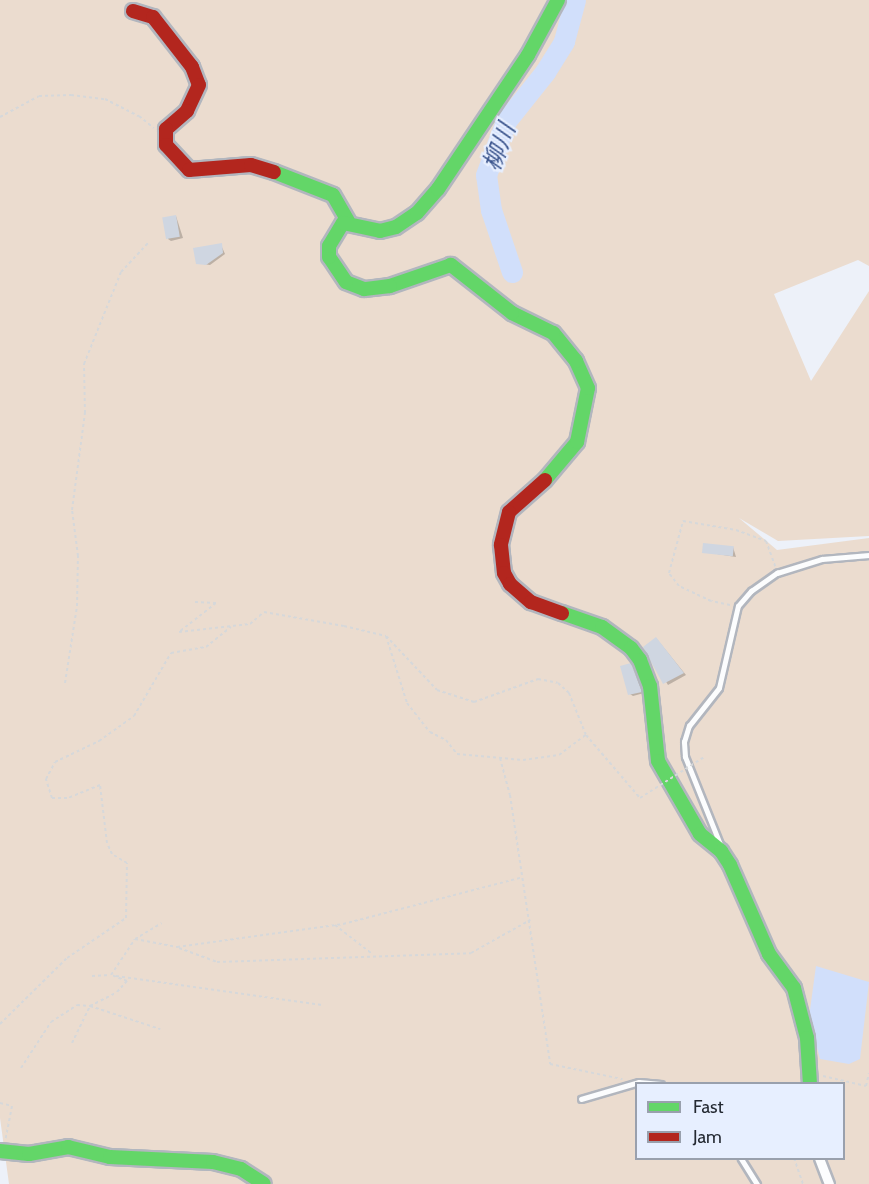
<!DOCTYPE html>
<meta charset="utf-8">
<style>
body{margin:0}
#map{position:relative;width:869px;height:1184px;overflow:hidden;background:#edf1f9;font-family:Cabin,"Noto Sans JP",sans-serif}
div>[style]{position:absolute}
.green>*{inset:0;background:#ebdccf}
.water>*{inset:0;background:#d1dffb}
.shadow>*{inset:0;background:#0003}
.river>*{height:21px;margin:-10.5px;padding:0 10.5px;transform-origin:10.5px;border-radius:10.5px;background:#d1dffb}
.building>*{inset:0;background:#cfd6e1;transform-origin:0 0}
.path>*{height:2px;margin-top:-1px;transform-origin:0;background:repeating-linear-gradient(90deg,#d6d8da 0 3px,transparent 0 6px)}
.roads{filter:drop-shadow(2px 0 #b2b6be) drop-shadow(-2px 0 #b2b6be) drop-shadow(0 2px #b2b6be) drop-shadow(0 -2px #b2b6be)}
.lane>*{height:4.5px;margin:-2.25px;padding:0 2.25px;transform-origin:2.25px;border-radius:2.25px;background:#fcfdfe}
.street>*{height:9px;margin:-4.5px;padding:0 4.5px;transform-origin:4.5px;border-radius:4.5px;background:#fcfdfe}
.fast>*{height:14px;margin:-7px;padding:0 7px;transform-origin:7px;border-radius:7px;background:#63d668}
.jam>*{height:14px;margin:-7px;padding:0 7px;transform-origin:7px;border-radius:7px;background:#b3261e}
.path-bridge>*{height:2px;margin-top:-1px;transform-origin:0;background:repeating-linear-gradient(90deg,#d6d8da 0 3px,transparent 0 6px)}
span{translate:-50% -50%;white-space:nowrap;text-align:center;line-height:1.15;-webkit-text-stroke:4.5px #e7efff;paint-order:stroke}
.water-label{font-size:24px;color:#3a548d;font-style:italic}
.legend{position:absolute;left:635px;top:1082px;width:210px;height:78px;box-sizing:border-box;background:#e7efff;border:2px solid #99a0ad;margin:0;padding:8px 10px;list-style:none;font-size:18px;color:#242932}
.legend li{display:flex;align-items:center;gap:12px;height:30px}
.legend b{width:30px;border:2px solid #99a0ad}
</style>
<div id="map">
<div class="green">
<i style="clip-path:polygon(evenodd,0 0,869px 0,869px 266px,858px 260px,774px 294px,811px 381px,869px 291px,869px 536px,778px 541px,739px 518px,777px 550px,869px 538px,869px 1184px,9px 1184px,0 1118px,0 0,636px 1084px,844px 1084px,844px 1158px,636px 1158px,636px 1084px)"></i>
</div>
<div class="water">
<i style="clip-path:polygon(816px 966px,869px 982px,860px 1059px,849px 1064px,820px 1059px,809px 1017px)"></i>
</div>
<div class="shadow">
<i style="clip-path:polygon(176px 216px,183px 238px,171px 241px,168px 239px)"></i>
<i style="clip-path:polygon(221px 245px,225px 254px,210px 265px,197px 263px)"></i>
<i style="clip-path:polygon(733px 547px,736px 557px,704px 552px)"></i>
<i style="clip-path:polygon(656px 638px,686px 675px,668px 685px,645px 647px)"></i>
<i style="clip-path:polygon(631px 665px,644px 693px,633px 696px,630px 694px)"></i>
</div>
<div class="river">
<i style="left:512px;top:272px;width:65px;rotate:-108.7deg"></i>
<i style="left:491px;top:210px;width:35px;rotate:-98deg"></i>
<i style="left:486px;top:175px;width:58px;rotate:-69.7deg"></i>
<i style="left:506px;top:121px;width:63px;rotate:-51.5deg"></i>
<i style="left:545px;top:72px;width:36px;rotate:-58deg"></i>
<i style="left:564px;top:41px;width:42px;rotate:-75deg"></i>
</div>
<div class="building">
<i style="left:176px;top:215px;width:22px;height:14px;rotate:80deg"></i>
<i style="clip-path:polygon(222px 243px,223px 253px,206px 265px,196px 264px,193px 248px)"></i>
<i style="left:703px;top:543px;width:31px;height:10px;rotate:6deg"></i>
<i style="clip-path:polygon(656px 637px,684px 673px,663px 684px,643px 647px)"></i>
<i style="clip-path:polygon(631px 663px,642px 692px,628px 695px,620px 666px)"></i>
</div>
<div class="path">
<i style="left:0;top:117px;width:44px;rotate:-28.3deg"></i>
<i style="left:39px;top:96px;width:32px;rotate:-2deg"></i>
<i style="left:71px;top:95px;width:34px;rotate:7deg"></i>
<i style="left:105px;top:99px;width:38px;rotate:27deg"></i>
<i style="left:139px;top:116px;width:19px;rotate:39deg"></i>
<i style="left:730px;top:605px;width:19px;rotate:-168deg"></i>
<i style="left:711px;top:601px;width:35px;rotate:-155deg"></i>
<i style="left:679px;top:586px;width:16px;rotate:-128deg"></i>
<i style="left:669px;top:573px;width:54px;rotate:-74.9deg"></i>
<i style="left:683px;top:521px;width:54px;rotate:9.6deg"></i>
<i style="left:736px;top:530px;width:32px;rotate:20deg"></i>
<i style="left:766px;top:541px;width:27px;rotate:70deg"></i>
<i style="left:386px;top:636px;width:70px;rotate:72.6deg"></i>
<i style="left:407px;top:703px;width:37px;rotate:52deg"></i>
<i style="left:430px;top:732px;width:18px;rotate:27deg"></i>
<i style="left:446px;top:740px;width:18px;rotate:52deg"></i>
<i style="left:457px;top:754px;width:66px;rotate:5.2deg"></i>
<i style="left:523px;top:760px;width:36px;rotate:-8deg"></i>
<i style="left:559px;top:755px;width:34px;rotate:-37deg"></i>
<i style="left:65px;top:683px;width:78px;rotate:-81.1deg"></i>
<i style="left:77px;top:606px;width:50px;rotate:-88.9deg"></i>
<i style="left:78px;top:556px;width:46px;rotate:-97.4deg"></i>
<i style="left:72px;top:510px;width:98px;rotate:-82.4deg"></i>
<i style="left:85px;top:413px;width:49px;rotate:-91.2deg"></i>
<i style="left:84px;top:364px;width:99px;rotate:-68.1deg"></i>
<i style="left:121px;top:272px;width:41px;rotate:-47deg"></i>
<i style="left:500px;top:758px;width:38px;rotate:75deg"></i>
<i style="left:510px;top:795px;width:272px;rotate:81.5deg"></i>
<i style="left:550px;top:1064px;width:74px;rotate:11.8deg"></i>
<i style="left:335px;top:925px;width:46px;rotate:37.9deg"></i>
<i style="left:135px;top:939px;width:31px;rotate:-31deg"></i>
<i style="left:179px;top:948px;width:40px;rotate:20.2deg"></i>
<i style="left:217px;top:962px;width:254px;rotate:-2deg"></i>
<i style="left:471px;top:953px;width:68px;rotate:-29.2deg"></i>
<i style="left:92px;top:976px;width:18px;rotate:-3deg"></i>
<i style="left:116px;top:976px;width:208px;rotate:8deg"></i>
<i style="left:0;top:1024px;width:94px;rotate:-44.6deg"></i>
<i style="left:67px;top:958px;width:71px;rotate:-34.1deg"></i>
<i style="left:126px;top:918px;width:55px;rotate:-89deg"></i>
<i style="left:127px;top:863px;width:17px;rotate:-149deg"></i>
<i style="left:112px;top:854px;width:12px;rotate:-114deg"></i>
<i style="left:107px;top:843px;width:58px;rotate:-96.9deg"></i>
<i style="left:100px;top:785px;width:35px;rotate:158deg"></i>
<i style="left:67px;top:798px;width:15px;rotate:180deg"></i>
<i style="left:52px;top:798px;width:20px;rotate:-108deg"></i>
<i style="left:46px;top:779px;width:19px;rotate:-62deg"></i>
<i style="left:55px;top:762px;width:49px;rotate:-25.5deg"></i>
<i style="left:99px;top:741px;width:43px;rotate:-35.5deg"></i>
<i style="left:134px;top:716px;width:73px;rotate:-59.6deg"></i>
<i style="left:171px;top:653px;width:36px;rotate:-10deg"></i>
<i style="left:206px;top:647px;width:32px;rotate:-39deg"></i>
<i style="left:72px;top:1043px;width:41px;rotate:-64.1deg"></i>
<i style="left:90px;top:1006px;width:30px;rotate:-27deg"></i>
<i style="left:117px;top:992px;width:15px;rotate:-48deg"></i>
<i style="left:127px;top:981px;width:17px;rotate:-159deg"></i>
<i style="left:111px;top:975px;width:43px;rotate:-56.3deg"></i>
<i style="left:135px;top:939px;width:43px;rotate:10.8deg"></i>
<i style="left:177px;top:947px;width:168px;rotate:-7.9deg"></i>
<i style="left:343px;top:924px;width:186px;rotate:-14.6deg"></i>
<i style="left:21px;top:1068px;width:55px;rotate:-56.9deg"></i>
<i style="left:51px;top:1022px;width:31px;rotate:-33deg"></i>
<i style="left:77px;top:1005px;width:13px;rotate:4deg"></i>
<i style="left:90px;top:1006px;width:74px;rotate:18.2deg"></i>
<i style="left:823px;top:1076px;width:44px;rotate:13.1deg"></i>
<i style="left:866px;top:1086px;width:13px;rotate:-77deg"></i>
<i style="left:0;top:1103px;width:12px;rotate:14deg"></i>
<i style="left:12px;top:1106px;width:33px;rotate:101deg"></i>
<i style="left:794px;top:1158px;width:28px;rotate:71deg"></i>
</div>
<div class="roads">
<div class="lane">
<i style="left:721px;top:847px;width:97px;rotate:-111.8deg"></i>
<i style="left:685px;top:757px;width:15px;rotate:-94deg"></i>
<i style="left:684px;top:742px;width:17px;rotate:-73deg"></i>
<i style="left:689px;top:726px;width:48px;rotate:-51.7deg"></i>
<i style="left:719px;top:688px;width:84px;rotate:-77deg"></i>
<i style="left:738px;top:606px;width:20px;rotate:-49deg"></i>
<i style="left:751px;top:591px;width:32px;rotate:-35deg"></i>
<i style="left:777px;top:573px;width:47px;rotate:-17.3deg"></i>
<i style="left:822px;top:559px;width:47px;rotate:-4.9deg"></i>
<i style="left:581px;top:1099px;width:60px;rotate:-16.3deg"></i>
<i style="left:639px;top:1082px;width:22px;rotate:5deg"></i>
<i style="left:741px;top:1158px;width:31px;rotate:58deg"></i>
</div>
<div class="street">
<i style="left:819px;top:1158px;width:28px;rotate:69deg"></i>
</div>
<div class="fast">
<i style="left:274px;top:172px;width:63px;rotate:21.3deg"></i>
<i style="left:333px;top:195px;width:30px;rotate:60deg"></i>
<i style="left:545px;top:480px;width:50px;rotate:-49.9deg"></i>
<i style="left:577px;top:442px;width:55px;rotate:-78.5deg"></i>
<i style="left:588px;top:388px;width:30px;rotate:-114deg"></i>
<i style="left:576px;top:361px;width:36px;rotate:-129deg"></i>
<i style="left:553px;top:333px;width:46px;rotate:-154deg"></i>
<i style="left:512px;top:313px;width:78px;rotate:-141.8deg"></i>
<i style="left:451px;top:265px;width:65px;rotate:161deg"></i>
<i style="left:390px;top:286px;width:26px;rotate:173deg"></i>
<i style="left:364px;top:289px;width:19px;rotate:-159deg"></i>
<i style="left:346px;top:282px;width:30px;rotate:-124deg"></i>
<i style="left:329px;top:257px;width:11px;rotate:-90deg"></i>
<i style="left:329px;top:246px;width:27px;rotate:-59deg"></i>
<i style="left:343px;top:223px;width:38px;rotate:12deg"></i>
<i style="left:380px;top:231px;width:16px;rotate:-14deg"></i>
<i style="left:396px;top:227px;width:25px;rotate:-34deg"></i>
<i style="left:417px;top:213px;width:32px;rotate:-49deg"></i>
<i style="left:438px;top:189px;width:161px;rotate:-56.1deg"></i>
<i style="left:528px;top:55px;width:63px;rotate:-61.4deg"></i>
<i style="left:562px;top:613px;width:42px;rotate:19.3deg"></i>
<i style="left:602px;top:627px;width:36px;rotate:36deg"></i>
<i style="left:631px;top:648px;width:15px;rotate:53deg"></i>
<i style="left:640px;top:660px;width:28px;rotate:69deg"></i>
<i style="left:650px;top:686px;width:75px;rotate:83.9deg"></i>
<i style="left:658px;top:761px;width:84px;rotate:60.1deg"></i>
<i style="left:700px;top:834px;width:27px;rotate:39deg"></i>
<i style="left:721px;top:851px;width:17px;rotate:57deg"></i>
<i style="left:730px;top:865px;width:97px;rotate:66.3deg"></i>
<i style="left:769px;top:954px;width:42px;rotate:53.7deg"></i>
<i style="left:794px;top:988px;width:52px;rotate:75.4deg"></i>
<i style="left:807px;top:1038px;width:46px;rotate:86.3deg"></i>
<i style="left:0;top:1151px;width:29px;rotate:6deg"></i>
<i style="left:29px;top:1154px;width:40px;rotate:-10deg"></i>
<i style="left:68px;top:1147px;width:43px;rotate:13.4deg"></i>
<i style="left:110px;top:1157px;width:103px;rotate:2.8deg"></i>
<i style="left:213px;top:1162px;width:29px;rotate:14deg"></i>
<i style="left:241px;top:1169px;width:27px;rotate:33deg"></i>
</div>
<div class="jam">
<i style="left:133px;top:11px;width:21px;rotate:17deg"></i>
<i style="left:153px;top:17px;width:63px;rotate:52deg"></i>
<i style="left:192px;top:67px;width:19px;rotate:69deg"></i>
<i style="left:199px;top:85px;width:29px;rotate:115deg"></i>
<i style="left:187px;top:111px;width:28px;rotate:139deg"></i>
<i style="left:166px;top:129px;width:16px;rotate:90deg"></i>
<i style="left:166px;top:145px;width:34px;rotate:47deg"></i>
<i style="left:189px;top:170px;width:62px;rotate:-4.6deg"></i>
<i style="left:251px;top:165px;width:24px;rotate:17deg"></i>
<i style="left:545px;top:480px;width:48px;rotate:138.4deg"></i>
<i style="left:509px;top:512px;width:34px;rotate:104deg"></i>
<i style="left:501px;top:545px;width:28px;rotate:84deg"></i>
<i style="left:504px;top:573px;width:13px;rotate:61deg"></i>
<i style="left:510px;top:584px;width:28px;rotate:41deg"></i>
<i style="left:531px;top:602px;width:33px;rotate:20deg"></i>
</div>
</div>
<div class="path-bridge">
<i style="left:195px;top:602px;width:21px;rotate:3deg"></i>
<i style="left:216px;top:603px;width:47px;rotate:141.9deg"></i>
<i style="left:179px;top:632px;width:71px;rotate:-6.4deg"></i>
<i style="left:250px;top:624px;width:18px;rotate:-41deg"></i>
<i style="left:264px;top:612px;width:81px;rotate:9.9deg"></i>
<i style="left:344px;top:626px;width:43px;rotate:13.4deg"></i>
<i style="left:386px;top:636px;width:74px;rotate:46.6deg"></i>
<i style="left:437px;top:690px;width:39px;rotate:18deg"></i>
<i style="left:474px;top:702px;width:68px;rotate:-19.8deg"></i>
<i style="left:538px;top:679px;width:20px;rotate:11deg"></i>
<i style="left:558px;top:683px;width:15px;rotate:42deg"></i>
<i style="left:569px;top:693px;width:45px;rotate:68deg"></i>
<i style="left:586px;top:735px;width:83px;rotate:49.4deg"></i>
<i style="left:640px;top:798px;width:76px;rotate:-32.6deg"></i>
</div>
<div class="water-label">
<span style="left:499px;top:147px;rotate:-69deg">柳川</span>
</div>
<ul class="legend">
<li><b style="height:8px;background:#63d668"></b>Fast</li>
<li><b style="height:8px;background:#b3261e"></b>Jam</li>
</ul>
</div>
